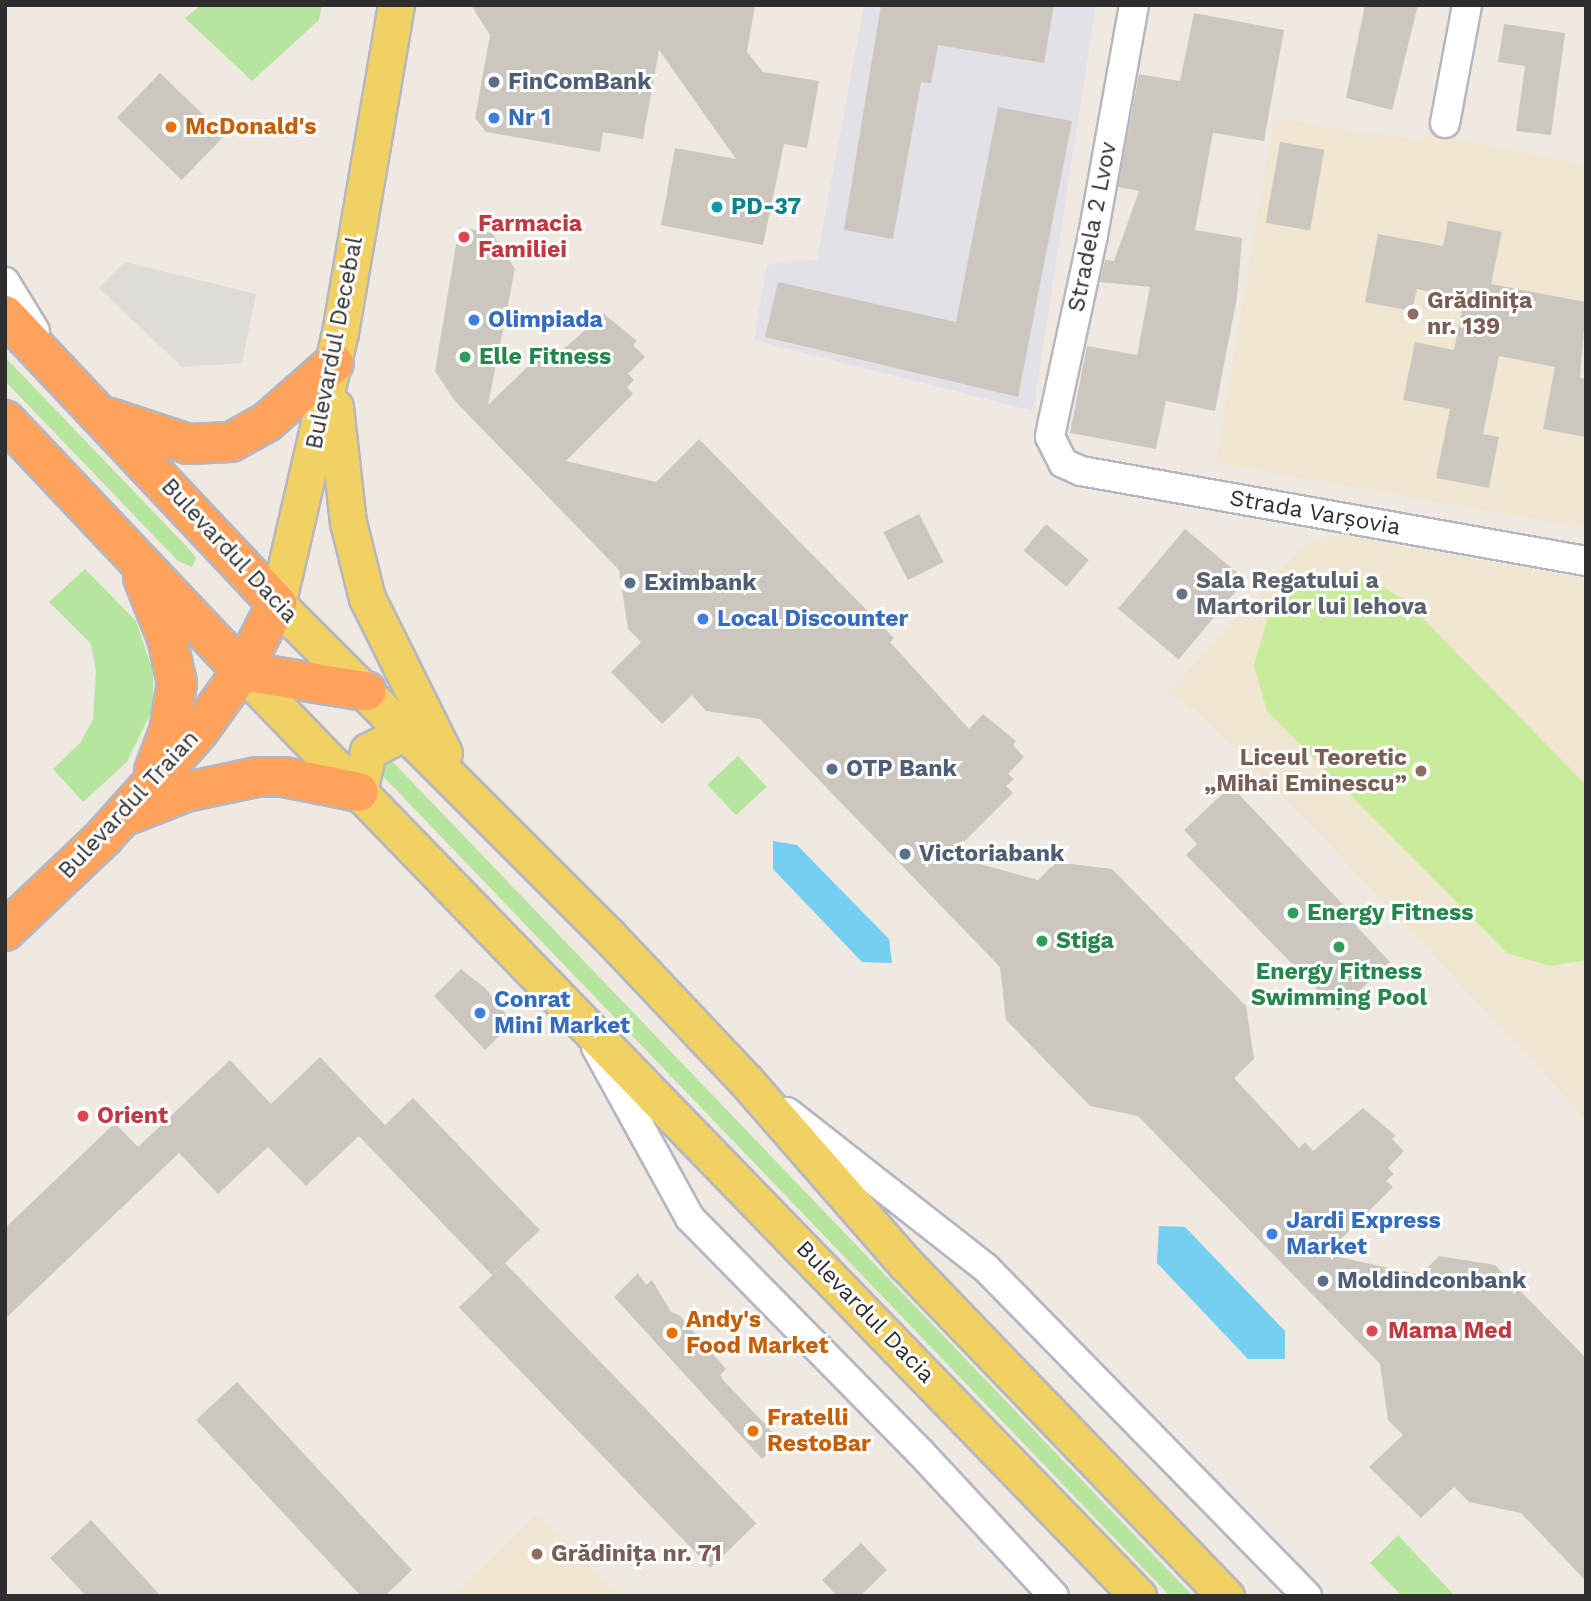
<!DOCTYPE html>
<meta charset="utf-8">
<style>
body{margin:0}
#map{position:relative;width:1591px;height:1601px;overflow:hidden;background:#efe9e1;font-family:"Work Sans",sans-serif}
div>[style]{position:absolute}
.industrial>*{inset:0;background:#e3e1e8}
.education>*{inset:0;background:#f0e6d1}
.green>*{inset:0;background:#b6e59e;transform-origin:0 0}
.pitch>*{inset:0;background:#c9ec9a}
.plaza>*{inset:0;background:#dfdcd8}
.water>*{inset:0;background:#75cff0}
.building>*{inset:0;background:#cbc7bf;transform-origin:0 0}
.roads{filter:drop-shadow(2px 0 #b4b7c1) drop-shadow(-2px 0 #b4b7c1) drop-shadow(0 2px #b4b7c1) drop-shadow(0 -2px #b4b7c1)}
.minor>*{height:28px;margin:-14px;padding:0 14px;transform-origin:14px;border-radius:14px;background:#fff}
.major>*{height:35px;margin:-17.5px;padding:0 17.5px;transform-origin:17.5px;border-radius:17.5px;background:#f2d163}
.highway>*{height:38px;margin:-19px;padding:0 19px;transform-origin:19px;border-radius:19px;background:#ffa35c}
.dots>*{width:19px;height:19px;translate:-50% -50%;box-sizing:border-box;border:4px solid #fff;border-radius:50%}
span{translate:-50% -50%;white-space:nowrap;text-align:center;line-height:1.15;-webkit-text-stroke:6px #fff;paint-order:stroke}
.service-label{font-size:23px;color:#4e5e75;font-weight:700}
.left{translate:0 -50%;text-align:left}
.shop-label{font-size:23px;color:#366cbe;font-weight:700}
.food-label{font-size:23px;color:#c56008;font-weight:700}
.culture-label{font-size:23px;color:#0d838f;font-weight:700}
.health-label{font-size:23px;color:#be3a42;font-weight:700}
.street-label{font-size:23px;color:#2e2e2e}
.education-label{font-size:23px;color:#785e54;font-weight:700}
.right{translate:-100% -50%;text-align:right}
.leisure-label{font-size:23px;color:#27864d;font-weight:700}
.worship-label{font-size:23px;color:#5b616d;font-weight:700}
.frame{position:absolute;inset:0;border:7px solid #2e2e2e;pointer-events:none}
</style>
<div id="map">
<div class="industrial">
<i style="clip-path:polygon(864px 5px,1096px 5px,1033px 411px,754px 340px,767px 265px,817px 259px)"></i>
</div>
<div class="education">
<i style="clip-path:polygon(1274px 118px,1423px 141px,1425px 132px,1586px 164px,1586px 528px,1216px 463px)"></i>
<i style="clip-path:polygon(1341px 535px,1586px 579px,1586px 1119px,1319px 833px,1194px 709px,1168px 693px,1307px 542px)"></i>
<i style="clip-path:polygon(539px 1513px,618px 1596px,453px 1596px)"></i>
</div>
<div class="green">
<i style="clip-path:polygon(201px 5px,322px 5px,319px 20px,252px 81px,185px 18px)"></i>
<i style="clip-path:polygon(5px 357px,191px 551px,196px 558px,192px 567px,178px 561px,5px 381px)"></i>
<i style="clip-path:polygon(85px 569px,136px 621px,153px 672px,153px 708px,127px 762px,83px 802px,53px 769px,80px 743px,93px 720px,96px 671px,91px 644px,49px 602px)"></i>
<i style="left:738px;top:756px;width:42px;height:42px;rotate:47deg"></i>
<i style="clip-path:polygon(389px 759px,393px 762px,1193px 1596px,1170px 1596px,377px 770px,378px 763px)"></i>
<i style="clip-path:polygon(1398px 1535px,1455px 1596px,1402px 1596px,1370px 1563px)"></i>
</div>
<div class="pitch">
<i style="clip-path:polygon(1344px 576px,1375px 582px,1405px 600px,1586px 785px,1586px 960px,1550px 966px,1507px 953px,1267px 711px,1254px 665px,1268px 617px,1293px 591px,1327px 577px)"></i>
</div>
<div class="plaza">
<i style="clip-path:polygon(125px 262px,256px 294px,242px 363px,182px 367px,99px 288px)"></i>
</div>
<div class="water">
<i style="clip-path:polygon(773px 841px,797px 845px,889px 939px,892px 963px,862px 962px,773px 869px)"></i>
<i style="clip-path:polygon(1159px 1226px,1185px 1227px,1285px 1331px,1285px 1359px,1248px 1359px,1157px 1263px)"></i>
</div>
<div class="building">
<i style="clip-path:polygon(471px 5px,755px 5px,747px 52px,763px 72px,819px 81px,807px 148px,784px 144px,763px 245px,661px 225px,675px 148px,736px 159px,659px 50px,643px 139px,603px 132px,600px 152px,486px 132px,475px 118px,490px 35px)"></i>
<i style="clip-path:polygon(881px 5px,1054px 5px,1044px 63px,938px 45px,931px 83px,921px 82px,893px 239px,844px 230px)"></i>
<i style="clip-path:polygon(1365px 5px,1418px 5px,1392px 110px,1346px 98px)"></i>
<i style="clip-path:polygon(1194px 13px,1284px 30px,1264px 141px,1213px 133px,1195px 230px,1242px 238px,1237px 297px,1215px 411px,1166px 401px,1156px 449px,1070px 433px,1087px 346px,1137px 355px,1150px 287px,1100px 282px,1105px 260px,1114px 261px,1139px 191px,1118px 187px,1139px 74px,1180px 81px)"></i>
<i style="clip-path:polygon(1504px 24px,1565px 33px,1551px 135px,1516px 131px,1525px 66px,1498px 62px)"></i>
<i style="left:160px;top:73px;width:90px;height:62px;rotate:44deg"></i>
<i style="clip-path:polygon(998px 107px,1072px 121px,1018px 397px,765px 337px,778px 282px,956px 322px)"></i>
<i style="left:1280px;top:142px;width:45px;height:82px;rotate:10deg"></i>
<i style="clip-path:polygon(1448px 221px,1502px 232px,1491px 284px,1586px 302px,1580px 378px,1586px 379px,1586px 437px,1543px 429px,1555px 367px,1499px 356px,1483px 434px,1499px 437px,1489px 488px,1436px 478px,1450px 409px,1403px 400px,1415px 342px,1454px 350px,1464px 299px,1417px 289px,1412px 311px,1365px 302px,1378px 234px,1443px 246px)"></i>
<i style="clip-path:polygon(459px 227px,492px 233px,515px 269px,488px 405px,546px 349px,554px 357px,604px 314px,637px 341px,633px 345px,645px 357px,628px 374px,634px 380px,627px 387px,633px 394px,566px 461px,656px 482px,699px 439px,894px 638px,890px 642px,969px 729px,983px 714px,1016px 741px,1013px 745px,1024px 757px,1008px 774px,1014px 779px,1006px 786px,1013px 793px,950px 856px,1038px 880px,1056px 862px,1112px 869px,1246px 1006px,1254px 1059px,1234px 1078px,1299px 1148px,1305px 1142px,1313px 1151px,1363px 1108px,1396px 1136px,1392px 1139px,1404px 1151px,1388px 1168px,1394px 1174px,1386px 1181px,1393px 1187px,1326px 1254px,1420px 1275px,1439px 1256px,1495px 1265px,1586px 1358px,1586px 1581px,1521px 1513px,1469px 1502px,1454px 1487px,1421px 1518px,1369px 1467px,1403px 1435px,1388px 1420px,1380px 1364px,1138px 1116px,1090px 1106px,1006px 1020px,1000px 967px,760px 719px,706px 711px,692px 695px,662px 724px,611px 672px,641px 642px,628px 629px,619px 570px,455px 401px,435px 371px)"></i>
<i style="left:919px;top:514px;width:54px;height:40px;rotate:63deg"></i>
<i style="left:1046px;top:524px;width:56px;height:35px;rotate:40deg"></i>
<i style="left:1185px;top:529px;width:79px;height:104px;rotate:40deg"></i>
<i style="clip-path:polygon(1231px 786px,1353px 915px,1349px 918px,1390px 962px,1338px 1011px,1186px 855px,1197px 844px,1184px 830px)"></i>
<i style="clip-path:polygon(461px 969px,486px 989px,513px 1023px,485px 1050px,434px 996px)"></i>
<i style="clip-path:polygon(320px 1057px,385px 1125px,413px 1098px,540px 1230px,492px 1275px,359px 1136px,306px 1186px,268px 1147px,218px 1194px,179px 1153px,5px 1319px,5px 1228px,115px 1123px,138px 1147px,230px 1060px,271px 1104px)"></i>
<i style="left:505px;top:1263px;width:362px;height:64px;rotate:46deg"></i>
<i style="clip-path:polygon(638px 1273px,646px 1285px,652px 1280px,671px 1312px,679px 1315px,726px 1369px,720px 1375px,724px 1381px,781px 1441px,762px 1459px,614px 1297px)"></i>
<i style="clip-path:polygon(237px 1382px,412px 1570px,385px 1596px,361px 1596px,196px 1420px)"></i>
<i style="clip-path:polygon(91px 1520px,161px 1596px,86px 1596px,50px 1558px)"></i>
<i style="clip-path:polygon(861px 1543px,887px 1570px,860px 1596px,837px 1596px,822px 1580px)"></i>
</div>
<div class="roads">
<div class="minor">
<i style="left:1134px;top:5px;width:234px;rotate:100.1deg"></i>
<i style="left:1093px;top:235px;width:190px;rotate:102.1deg"></i>
<i style="left:1053px;top:421px;width:16px;rotate:101deg"></i>
<i style="left:1050px;top:437px;width:29px;rotate:63deg"></i>
<i style="left:1063px;top:463px;width:20px;rotate:24deg"></i>
<i style="left:1081px;top:471px;width:513px;rotate:10.11deg"></i>
<i style="left:1445px;top:123px;width:120px;rotate:-79.4deg"></i>
<i style="left:5px;top:282px;width:57px;rotate:58.5deg"></i>
<i style="left:596px;top:1047px;width:195px;rotate:61.2deg"></i>
<i style="left:690px;top:1218px;width:330px;rotate:45.5deg"></i>
<i style="left:921px;top:1453px;width:195px;rotate:47.1deg"></i>
<i style="left:787px;top:1112px;width:253px;rotate:38.1deg"></i>
<i style="left:986px;top:1268px;width:459px;rotate:45.6deg"></i>
</div>
<div class="major">
<i style="left:396px;top:5px;width:332px;rotate:99.7deg"></i>
<i style="left:340px;top:332px;width:279px;rotate:103deg"></i>
<i style="left:277px;top:604px;width:468px;rotate:45deg"></i>
<i style="left:608px;top:935px;width:201px;rotate:46.6deg"></i>
<i style="left:746px;top:1081px;width:242px;rotate:48.9deg"></i>
<i style="left:905px;top:1263px;width:463px;rotate:46.1deg"></i>
<i style="left:335px;top:407px;width:116px;rotate:83.6deg"></i>
<i style="left:348px;top:522px;width:78px;rotate:76deg"></i>
<i style="left:367px;top:598px;width:173px;rotate:63.6deg"></i>
<i style="left:242px;top:671px;width:1288px;rotate:45.91deg"></i>
<i style="left:359px;top:792px;width:42px;rotate:-77.6deg"></i>
<i style="left:368px;top:751px;width:44px;rotate:-27.1deg"></i>
</div>
<div class="highway">
<i style="left:5px;top:315px;width:397px;rotate:46.7deg"></i>
<i style="left:277px;top:604px;width:76px;rotate:117.6deg"></i>
<i style="left:242px;top:671px;width:75px;rotate:125.8deg"></i>
<i style="left:198px;top:732px;width:142px;rotate:131.9deg"></i>
<i style="left:103px;top:838px;width:135px;rotate:136.5deg"></i>
<i style="left:110px;top:418px;width:82px;rotate:18.4deg"></i>
<i style="left:188px;top:444px;width:43px;rotate:-2.7deg"></i>
<i style="left:231px;top:442px;width:41px;rotate:-29.1deg"></i>
<i style="left:267px;top:422px;width:89px;rotate:-41.4deg"></i>
<i style="left:5px;top:420px;width:345px;rotate:46.6deg"></i>
<i style="left:143px;top:578px;width:65px;rotate:68.2deg"></i>
<i style="left:167px;top:638px;width:46px;rotate:77.5deg"></i>
<i style="left:177px;top:683px;width:49px;rotate:99.5deg"></i>
<i style="left:169px;top:731px;width:43px;rotate:110.6deg"></i>
<i style="left:242px;top:671px;width:126px;rotate:9.2deg"></i>
<i style="left:130px;top:814px;width:60px;rotate:-21.4deg"></i>
<i style="left:186px;top:792px;width:73px;rotate:-11.9deg"></i>
<i style="left:257px;top:777px;width:27px"></i>
<i style="left:284px;top:777px;width:76px;rotate:11.3deg"></i>
</div>
</div>
<div class="dots">
<i style="left:494px;top:82px;background:#5c6f8a"></i>
<i style="left:494px;top:118px;background:#3f7fe0"></i>
<i style="left:171px;top:127px;background:#e8710a"></i>
<i style="left:717px;top:207px;background:#0f9aa8"></i>
<i style="left:464px;top:237px;background:#e0444e"></i>
<i style="left:1413px;top:314px;background:#8d6e63"></i>
<i style="left:474px;top:320px;background:#3f7fe0"></i>
<i style="left:465px;top:357px;background:#2e9e5b"></i>
<i style="left:630px;top:583px;background:#5c6f8a"></i>
<i style="left:1182px;top:594px;background:#6b7280"></i>
<i style="left:703px;top:619px;background:#3f7fe0"></i>
<i style="left:832px;top:769px;background:#5c6f8a"></i>
<i style="left:1421px;top:771px;background:#8d6e63"></i>
<i style="left:905px;top:854px;background:#5c6f8a"></i>
<i style="left:1293px;top:913px;background:#2e9e5b"></i>
<i style="left:1042px;top:941px;background:#2e9e5b"></i>
<i style="left:1339px;top:947px;background:#2e9e5b"></i>
<i style="left:480px;top:1013px;background:#3f7fe0"></i>
<i style="left:83px;top:1116px;background:#e0444e"></i>
<i style="left:1272px;top:1234px;background:#3f7fe0"></i>
<i style="left:1323px;top:1281px;background:#5c6f8a"></i>
<i style="left:1372px;top:1331px;background:#e0444e"></i>
<i style="left:672px;top:1333px;background:#e8710a"></i>
<i style="left:753px;top:1431px;background:#e8710a"></i>
<i style="left:537px;top:1554px;background:#8d6e63"></i>
</div>
<div class="service-label">
<span class="left" style="left:508px;top:82px">FinComBank</span>
<span class="left" style="left:644px;top:583px">Eximbank</span>
<span class="left" style="left:846px;top:769px">OTP Bank</span>
<span class="left" style="left:919px;top:854px">Victoriabank</span>
<span class="left" style="left:1337px;top:1281px">Moldindconbank</span>
</div>
<div class="shop-label">
<span class="left" style="left:508px;top:118px">Nr 1</span>
<span class="left" style="left:488px;top:320px">Olimpiada</span>
<span class="left" style="left:717px;top:619px">Local Discounter</span>
<span class="left" style="left:494px;top:1013px">Conrat<br>Mini Market</span>
<span class="left" style="left:1286px;top:1234px">Jardi Express<br>Market</span>
</div>
<div class="food-label">
<span class="left" style="left:185px;top:127px">McDonald's</span>
<span class="left" style="left:686px;top:1333px">Andy's<br>Food Market</span>
<span class="left" style="left:767px;top:1431px">Fratelli<br>RestoBar</span>
</div>
<div class="culture-label">
<span class="left" style="left:731px;top:207px">PD-37</span>
</div>
<div class="health-label">
<span class="left" style="left:478px;top:237px">Farmacia<br>Familiei</span>
<span class="left" style="left:97px;top:1116px">Orient</span>
<span class="left" style="left:1388px;top:1331px">Mama Med</span>
</div>
<div class="street-label">
<span style="left:1093px;top:227px;rotate:-79deg">Stradela 2 Lvov</span>
<span style="left:335px;top:343px;rotate:-79deg">Bulevardul Decebal</span>
<span style="left:1315px;top:513px;rotate:10deg">Strada Varșovia</span>
<span style="left:229px;top:551px;rotate:47deg">Bulevardul Dacia</span>
<span style="left:129px;top:805px;rotate:-47deg">Bulevardul Traian</span>
<span style="left:865px;top:1312px;rotate:46deg">Bulevardul Dacia</span>
</div>
<div class="education-label">
<span class="left" style="left:1427px;top:314px">Grădinița<br>nr. 139</span>
<span class="right" style="left:1407px;top:771px">Liceul Teoretic<br>„Mihai Eminescu”</span>
<span class="left" style="left:551px;top:1554px">Grădinița nr. 71</span>
</div>
<div class="leisure-label">
<span class="left" style="left:479px;top:357px">Elle Fitness</span>
<span class="left" style="left:1307px;top:913px">Energy Fitness</span>
<span class="left" style="left:1056px;top:941px">Stiga</span>
<span style="left:1339px;top:985px">Energy Fitness<br>Swimming Pool</span>
</div>
<div class="worship-label">
<span class="left" style="left:1196px;top:594px">Sala Regatului a<br>Martorilor lui Iehova</span>
</div>
<div class="frame"></div>
</div>
